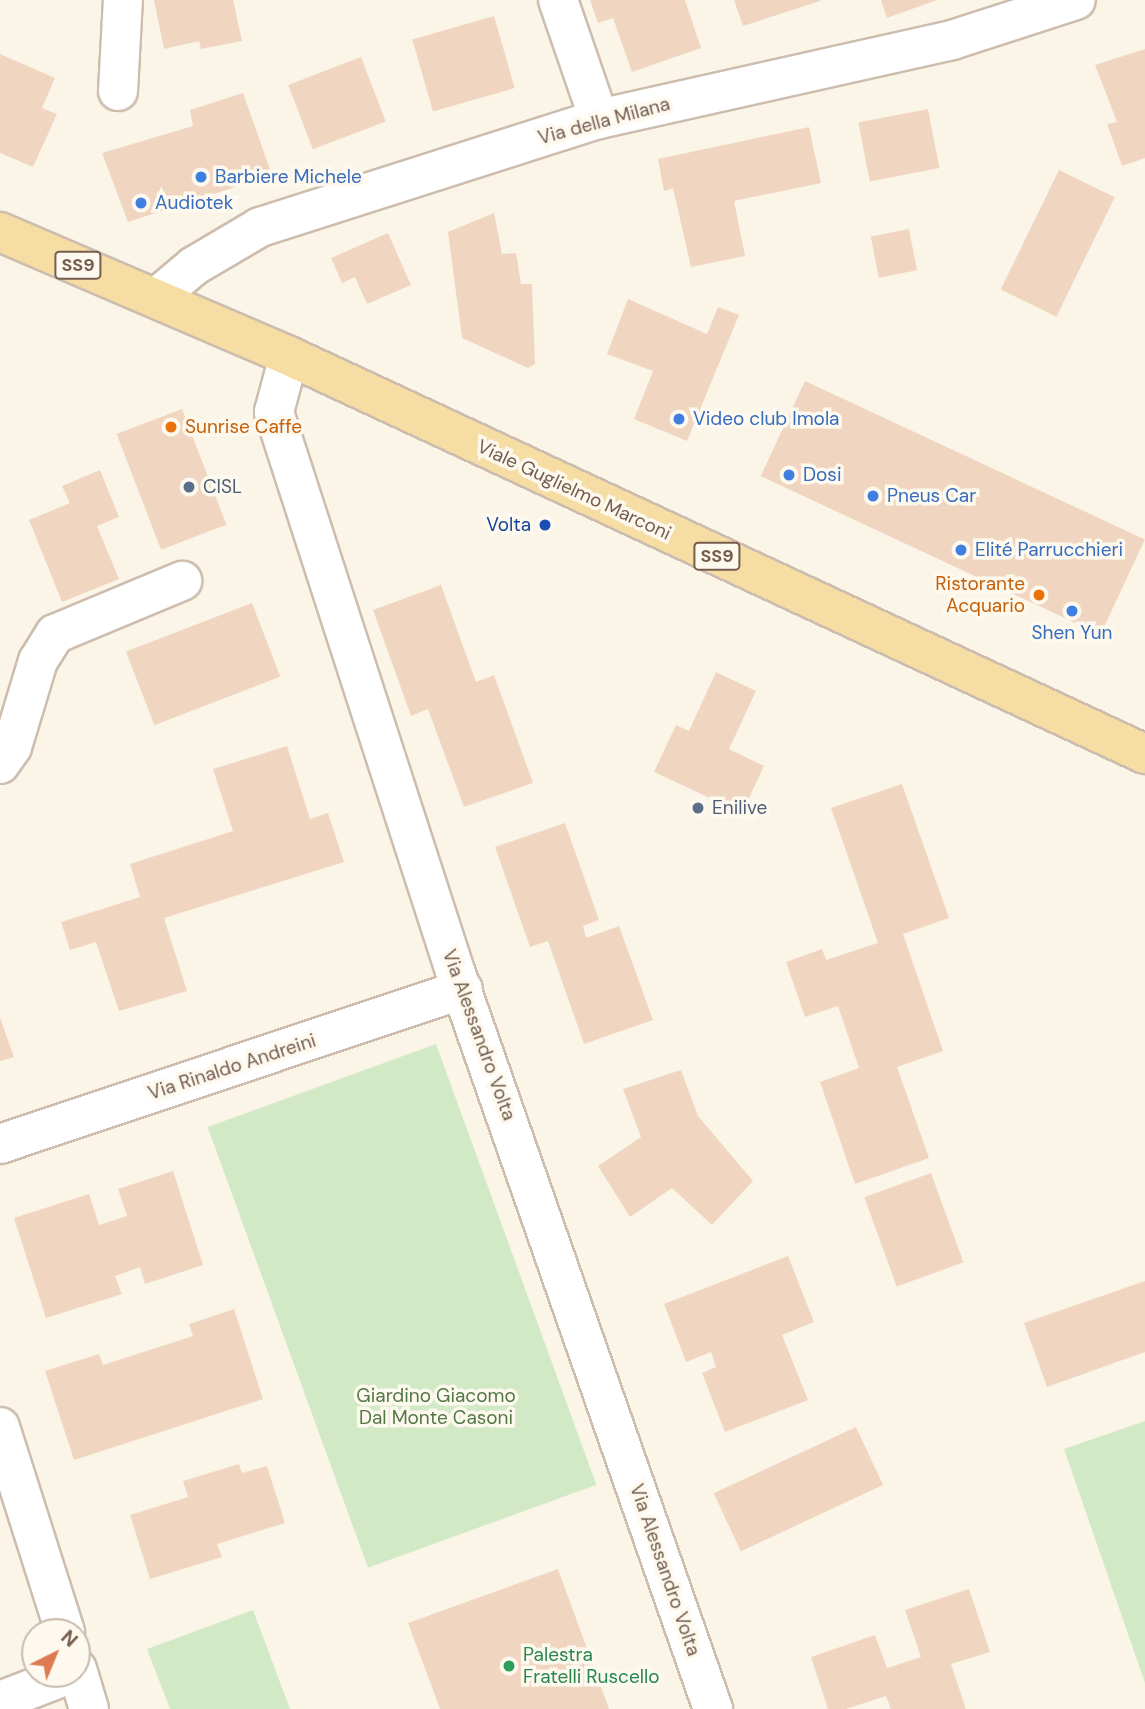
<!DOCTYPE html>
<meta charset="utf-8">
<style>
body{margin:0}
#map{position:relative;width:1145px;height:1709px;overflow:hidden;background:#fbf5e8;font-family:"DM Sans",sans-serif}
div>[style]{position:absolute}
.green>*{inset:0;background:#d2e9c6;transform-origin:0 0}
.building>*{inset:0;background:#f0d6c1;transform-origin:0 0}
.roads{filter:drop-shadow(2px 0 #cdbdae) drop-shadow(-2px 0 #cdbdae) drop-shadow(0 2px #cdbdae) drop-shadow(0 -2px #cdbdae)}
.minor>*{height:38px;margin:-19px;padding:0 19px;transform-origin:19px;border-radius:19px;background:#fff}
.major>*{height:38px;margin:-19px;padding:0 19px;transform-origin:19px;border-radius:19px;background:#f6dda4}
.dots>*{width:19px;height:19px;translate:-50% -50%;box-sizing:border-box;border:4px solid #fef9ee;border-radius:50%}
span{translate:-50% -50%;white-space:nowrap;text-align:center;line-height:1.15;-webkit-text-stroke:7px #fef9ee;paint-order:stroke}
.shield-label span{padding:2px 5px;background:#fef9ee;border:2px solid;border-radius:5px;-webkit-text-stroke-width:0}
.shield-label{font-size:18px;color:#745d4d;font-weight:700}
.street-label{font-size:19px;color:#745d4d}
.shop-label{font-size:19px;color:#366cbe}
.left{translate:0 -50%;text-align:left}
.food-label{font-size:19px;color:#c56008}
.right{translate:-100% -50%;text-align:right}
.service-label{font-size:19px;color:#4e5e75}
.transit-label{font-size:19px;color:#164399}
.park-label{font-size:19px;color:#527945}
.leisure-label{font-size:19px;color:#27864d}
.north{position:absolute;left:21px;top:1618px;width:70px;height:70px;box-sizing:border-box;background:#fef9ee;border:2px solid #c7bbae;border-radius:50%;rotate:43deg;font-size:19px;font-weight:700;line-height:28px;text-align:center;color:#745d4d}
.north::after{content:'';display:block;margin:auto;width:24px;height:32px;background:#df7b53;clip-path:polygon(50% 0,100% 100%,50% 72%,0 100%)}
</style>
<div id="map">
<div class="green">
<i style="left:436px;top:1044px;width:469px;height:243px;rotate:70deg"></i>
<i style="clip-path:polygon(1145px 1421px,1145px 1683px,1064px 1449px)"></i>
<i style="clip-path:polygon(253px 1610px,290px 1709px,170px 1709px,147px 1649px)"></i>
</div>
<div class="building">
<i style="clip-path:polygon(154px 0,233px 0,242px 41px,201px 49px,199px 41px,164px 49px)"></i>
<i style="clip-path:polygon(590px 0,685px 0,701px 48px,632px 72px,613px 18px,598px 23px)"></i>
<i style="clip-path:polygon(734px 0,820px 0,820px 1px,743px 26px)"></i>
<i style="clip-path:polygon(881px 0,937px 0,887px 18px)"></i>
<i style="left:494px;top:16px;width:75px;height:85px;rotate:74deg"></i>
<i style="clip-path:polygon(1145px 49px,1145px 158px,1122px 166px,1107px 124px,1117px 122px,1095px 65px)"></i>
<i style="clip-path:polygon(0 54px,55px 78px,42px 108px,57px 114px,33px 167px,0 153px)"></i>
<i style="left:361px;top:57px;width:69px;height:78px;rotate:69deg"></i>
<i style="clip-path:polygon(243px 93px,272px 175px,128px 222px,102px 153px,193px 126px,190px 110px)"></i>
<i style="left:928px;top:109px;width:60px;height:71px;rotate:79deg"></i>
<i style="clip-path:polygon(809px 127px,821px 183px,734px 201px,745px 256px,691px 267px,673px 188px,664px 191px,658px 159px)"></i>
<i style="left:1059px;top:170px;width:62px;height:133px;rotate:26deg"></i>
<i style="clip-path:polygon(494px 213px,502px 254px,516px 253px,521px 284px,532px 284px,535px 364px,528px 368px,462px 338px,448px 232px)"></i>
<i style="left:909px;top:229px;width:42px;height:39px;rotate:79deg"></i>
<i style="clip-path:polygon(388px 233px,411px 285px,367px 304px,355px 277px,342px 283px,331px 258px)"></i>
<i style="clip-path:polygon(628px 299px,707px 334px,718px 307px,739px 315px,687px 441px,634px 419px,653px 371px,607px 354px)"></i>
<i style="left:805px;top:381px;width:375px;height:105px;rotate:25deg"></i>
<i style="left:182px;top:409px;width:124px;height:70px;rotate:69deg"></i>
<i style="clip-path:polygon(100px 470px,119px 517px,97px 526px,119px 579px,62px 602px,29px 520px,70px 503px,62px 486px)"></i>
<i style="clip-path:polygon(441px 585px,476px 682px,494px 675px,533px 783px,464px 807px,428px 709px,411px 716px,373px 610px)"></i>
<i style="left:252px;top:603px;width:79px;height:135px;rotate:69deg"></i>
<i style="clip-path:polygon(716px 672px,756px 691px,729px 749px,764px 766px,742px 813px,654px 772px,676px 725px,689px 731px)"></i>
<i style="clip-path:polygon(287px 746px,310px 819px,328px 813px,344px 862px,164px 918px,187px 991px,119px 1011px,96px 942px,70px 950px,61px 922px,140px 897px,130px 864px,233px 831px,213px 769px)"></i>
<i style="clip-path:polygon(902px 784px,949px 918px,903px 934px,943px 1051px,897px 1067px,929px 1158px,855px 1184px,820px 1082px,859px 1068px,838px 1006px,805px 1017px,786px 962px,822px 949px,826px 960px,878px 943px,831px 808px)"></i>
<i style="clip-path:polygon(565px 823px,599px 920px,583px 926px,586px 938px,619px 926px,653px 1020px,584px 1044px,548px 941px,530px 947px,495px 847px)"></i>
<i style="clip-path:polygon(0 1018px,14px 1057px,0 1061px)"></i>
<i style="clip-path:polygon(681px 1070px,698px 1116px,753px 1181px,712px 1225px,672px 1188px,630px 1217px,598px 1166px,641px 1137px,623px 1089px)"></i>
<i style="clip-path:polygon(173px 1171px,203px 1265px,145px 1284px,140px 1267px,115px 1276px,122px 1294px,46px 1318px,14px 1218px,89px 1194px,99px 1225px,127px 1216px,118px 1189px)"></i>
<i style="left:931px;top:1173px;width:95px;height:71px;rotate:70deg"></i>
<i style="clip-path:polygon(788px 1256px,814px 1322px,782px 1335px,808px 1400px,725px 1432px,702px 1373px,716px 1367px,711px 1352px,686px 1362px,664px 1304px)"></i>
<i style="clip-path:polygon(1145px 1281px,1145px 1352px,1047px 1387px,1024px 1323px)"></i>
<i style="clip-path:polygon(234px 1309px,263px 1399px,74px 1460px,45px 1371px,99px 1354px,103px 1365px,193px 1336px,189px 1324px)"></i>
<i style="left:856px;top:1427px;width:64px;height:157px;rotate:65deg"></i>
<i style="clip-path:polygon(239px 1464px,242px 1473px,267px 1466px,285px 1523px,217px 1544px,222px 1557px,150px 1579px,130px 1515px,188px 1497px,183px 1481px)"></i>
<i style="clip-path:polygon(558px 1569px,609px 1709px,440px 1709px,408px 1623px)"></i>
<i style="clip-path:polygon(969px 1589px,990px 1652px,951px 1664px,966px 1709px,891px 1709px,886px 1696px,846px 1709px,828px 1709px,811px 1657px,875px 1635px,887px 1668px,921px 1657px,905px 1610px)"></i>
</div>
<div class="roads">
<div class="minor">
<i style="left:558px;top:0;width:126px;rotate:71deg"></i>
<i style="left:118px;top:91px;width:91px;rotate:-86.9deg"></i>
<i style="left:156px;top:298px;width:50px;rotate:-40.1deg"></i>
<i style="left:194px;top:266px;width:77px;rotate:-30.6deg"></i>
<i style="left:260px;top:227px;width:356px;rotate:-17.7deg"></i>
<i style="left:599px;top:119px;width:362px;rotate:-12.6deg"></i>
<i style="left:952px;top:40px;width:130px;rotate:-17.9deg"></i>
<i style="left:289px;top:356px;width:58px;rotate:105deg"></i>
<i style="left:274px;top:412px;width:588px;rotate:72.06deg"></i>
<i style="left:455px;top:971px;width:782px;rotate:70.73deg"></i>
<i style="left:0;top:764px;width:21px;rotate:-55deg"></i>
<i style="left:12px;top:747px;width:90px;rotate:-73.2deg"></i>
<i style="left:38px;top:661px;width:32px;rotate:-58deg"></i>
<i style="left:55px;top:634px;width:138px;rotate:-22.7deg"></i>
<i style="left:0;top:1144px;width:488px;rotate:-18.5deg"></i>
<i style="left:0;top:1427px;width:215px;rotate:72.4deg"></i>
<i style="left:77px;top:1669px;width:42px;rotate:73.3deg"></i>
<i style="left:0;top:1701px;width:75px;rotate:-21.1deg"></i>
</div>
<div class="major">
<i style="left:0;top:232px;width:314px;rotate:23.2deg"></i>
<i style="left:289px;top:356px;width:944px;rotate:24.94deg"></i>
</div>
</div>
<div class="dots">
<i style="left:201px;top:177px;background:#3f7fe0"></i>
<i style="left:141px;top:203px;background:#3f7fe0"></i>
<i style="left:679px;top:419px;background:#3f7fe0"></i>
<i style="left:171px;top:427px;background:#e8710a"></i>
<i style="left:789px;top:475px;background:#3f7fe0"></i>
<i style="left:189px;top:487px;background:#5c6f8a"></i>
<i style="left:873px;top:496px;background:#3f7fe0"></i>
<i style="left:545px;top:525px;background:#1a4fb4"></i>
<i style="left:961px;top:550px;background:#3f7fe0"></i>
<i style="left:1039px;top:595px;background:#e8710a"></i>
<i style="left:1072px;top:611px;background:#3f7fe0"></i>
<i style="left:698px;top:808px;background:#5c6f8a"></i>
<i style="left:509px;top:1666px;background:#2e9e5b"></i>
</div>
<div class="shield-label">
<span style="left:78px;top:265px">SS9</span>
<span style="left:717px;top:556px">SS9</span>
</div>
<div class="street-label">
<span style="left:604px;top:121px;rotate:-15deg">Via della Milana</span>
<span style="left:574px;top:490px;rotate:25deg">Viale Guglielmo Marconi</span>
<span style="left:479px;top:1035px;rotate:70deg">Via Alessandro Volta</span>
<span style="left:232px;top:1067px;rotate:-18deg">Via Rinaldo Andreini</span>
<span style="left:665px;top:1570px;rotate:71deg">Via Alessandro Volta</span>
</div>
<div class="shop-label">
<span class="left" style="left:215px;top:177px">Barbiere Michele</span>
<span class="left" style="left:155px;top:203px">Audiotek</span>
<span class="left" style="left:693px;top:419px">Video club Imola</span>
<span class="left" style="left:803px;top:475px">Dosi</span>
<span class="left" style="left:887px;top:496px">Pneus Car</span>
<span class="left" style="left:975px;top:550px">Elité Parrucchieri</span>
<span style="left:1072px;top:633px">Shen Yun</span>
</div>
<div class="food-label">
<span class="left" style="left:185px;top:427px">Sunrise Caffe</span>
<span class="right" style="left:1025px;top:595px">Ristorante<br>Acquario</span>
</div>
<div class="service-label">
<span class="left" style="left:203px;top:487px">CISL</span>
<span class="left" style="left:712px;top:808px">Enilive</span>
</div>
<div class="transit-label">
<span class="right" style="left:531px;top:525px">Volta</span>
</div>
<div class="park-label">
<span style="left:436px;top:1407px">Giardino Giacomo<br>Dal Monte Casoni</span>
</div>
<div class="leisure-label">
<span class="left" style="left:523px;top:1666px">Palestra<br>Fratelli Ruscello</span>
</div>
<div class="north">N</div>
</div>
